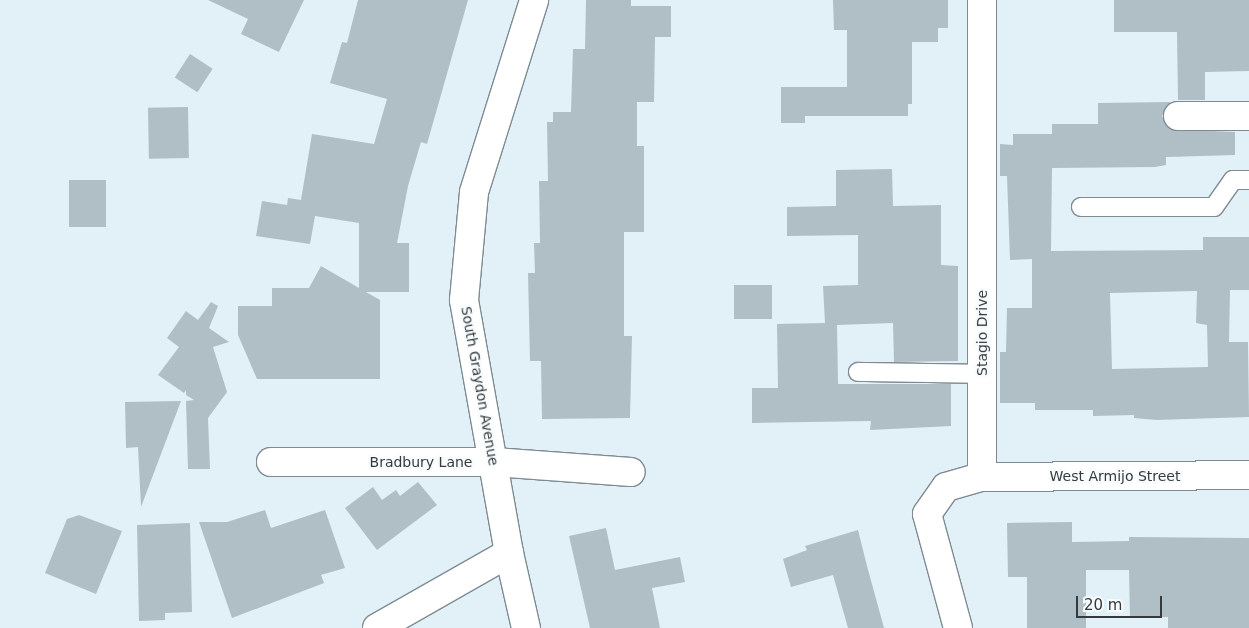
<!DOCTYPE html>
<style>
body{margin:0}
#map{position:relative;width:1249px;height:628px;overflow:hidden;background:#e2f1f8;font-family:"DejaVu Sans",sans-serif}
div>[style]{position:absolute}
.building>*{inset:0;background:#b0bec5;transform-origin:0 0}
.roads{filter:drop-shadow(1px 0 #7e8b92) drop-shadow(-1px 0 #7e8b92) drop-shadow(0 1px #7e8b92) drop-shadow(0 -1px #7e8b92)}
.service>*{height:18px;margin:-9px;padding:0 9px;transform-origin:9px;border-radius:9px;background:#fff}
.minor>*{height:28px;margin:-14px;padding:0 14px;transform-origin:14px;border-radius:14px;background:#fff}
span{translate:-50% -50%;white-space:nowrap;text-align:center;line-height:1.15;-webkit-text-stroke:5px #f9fcfd;paint-order:stroke}
.street-label{font-size:14px;color:#353a3d}
.scale{position:absolute;left:1076px;top:596px;width:86px;height:22px;box-sizing:border-box;border:2px solid #353a3d;border-top:0;padding-left:6px;font-size:15px;line-height:18px;white-space:nowrap;color:#353a3d;-webkit-text-stroke:4px #f9fcfd;paint-order:stroke}
</style>
<div id="map">
<div class="building">
<i style="clip-path:polygon(208px 0,304px 0,279px 52px,241px 34px,248px 19px)"></i>
<i style="clip-path:polygon(358px 0,468px 0,427px 144px,421px 142px,408px 186px,397px 243px,409px 243px,409px 292px,366px 292px,380px 300px,380px 379px,257px 379px,238px 335px,238px 306px,272px 306px,272px 288px,309px 288px,321px 266px,359px 288px,359px 223px,315px 216px,310px 244px,256px 236px,262px 201px,287px 205px,288px 198px,301px 200px,312px 134px,374px 144px,387px 99px,330px 83px,342px 42px,347px 43px)"></i>
<i style="clip-path:polygon(586px 0,631px 0,631px 6px,671px 6px,671px 37px,655px 37px,654px 102px,637px 102px,637px 146px,644px 146px,644px 232px,624px 232px,624px 336px,632px 336px,630px 418px,542px 419px,541px 361px,530px 361px,528px 273px,535px 273px,534px 243px,540px 243px,539px 181px,548px 181px,547px 122px,553px 122px,553px 112px,571px 112px,573px 49px,585px 49px)"></i>
<i style="clip-path:polygon(833px 0,948px 0,948px 28px,938px 28px,938px 42px,912px 42px,912px 104px,908px 104px,908px 116px,805px 116px,805px 123px,781px 123px,781px 87px,847px 87px,847px 30px,834px 30px)"></i>
<i style="clip-path:polygon(1114px 0,1249px 0,1249px 71px,1205px 72px,1205px 100px,1178px 100px,1177px 32px,1114px 32px)"></i>
<i style="left:190px;top:54px;width:27px;height:28px;rotate:33deg"></i>
<i style="clip-path:polygon(evenodd,1170px 102px,1162px 116px,1170px 129px,1235px 132px,1235px 155px,1166px 157px,1166px 165px,1155px 167px,1052px 168px,1051px 251px,1203px 250px,1203px 237px,1249px 237px,1249px 290px,1230px 290px,1229px 342px,1248px 342px,1249px 417px,1156px 420px,1134px 418px,1134px 415px,1093px 416px,1093px 410px,1035px 410px,1035px 403px,1000px 403px,1000px 352px,1006px 352px,1007px 308px,1032px 308px,1032px 259px,1010px 260px,1007px 176px,1000px 176px,1000px 144px,1013px 145px,1013px 134px,1052px 134px,1052px 124px,1098px 124px,1098px 103px,1170px 102px,1197px 291px,1196px 323px,1207px 325px,1208px 367px,1112px 369px,1110px 293px,1197px 291px)"></i>
<i style="left:188px;top:107px;width:51px;height:40px;rotate:89deg"></i>
<i style="clip-path:polygon(892px 169px,893px 206px,941px 205px,941px 265px,958px 266px,958px 361px,894px 362px,893px 323px,837px 325px,838px 384px,951px 384px,951px 426px,870px 430px,871px 421px,752px 423px,752px 388px,778px 388px,777px 324px,825px 323px,823px 286px,858px 285px,858px 235px,787px 236px,787px 207px,836px 206px,836px 170px)"></i>
<i style="left:69px;top:180px;width:37px;height:47px"></i>
<i style="left:734px;top:285px;width:38px;height:34px"></i>
<i style="clip-path:polygon(211px 302px,218px 306px,209px 328px,229px 342px,213px 347px,227px 392px,208px 418px,210px 469px,188px 469px,186px 401px,194px 400px,186px 395px,186px 390px,184px 393px,158px 375px,179px 347px,167px 338px,186px 311px,198px 320px)"></i>
<i style="clip-path:polygon(181px 401px,141px 507px,138px 447px,126px 448px,125px 402px)"></i>
<i style="clip-path:polygon(418px 482px,437px 505px,377px 550px,345px 508px,373px 487px,382px 500px,396px 490px,400px 496px)"></i>
<i style="clip-path:polygon(265px 510px,271px 528px,325px 510px,345px 568px,321px 575px,324px 583px,232px 618px,199px 522px,227px 522px)"></i>
<i style="clip-path:polygon(79px 515px,122px 531px,96px 594px,45px 573px,67px 519px)"></i>
<i style="clip-path:polygon(1072px 522px,1072px 542px,1129px 541px,1129px 537px,1249px 538px,1249px 628px,1168px 628px,1168px 617px,1130px 618px,1129px 570px,1086px 570px,1086px 628px,1027px 628px,1027px 577px,1008px 577px,1007px 523px)"></i>
<i style="clip-path:polygon(190px 523px,192px 612px,165px 613px,165px 620px,139px 621px,137px 525px)"></i>
<i style="clip-path:polygon(606px 528px,615px 570px,680px 557px,685px 582px,652px 588px,660px 628px,590px 628px,569px 536px)"></i>
<i style="clip-path:polygon(858px 530px,867px 566px,884px 628px,848px 628px,833px 575px,791px 587px,783px 559px,807px 550px,805px 546px)"></i>
</div>
<div class="roads">
<div class="service">
<i style="left:1081px;top:207px;width:133px"></i>
<i style="left:1214px;top:207px;width:33px;rotate:-55deg"></i>
<i style="left:1233px;top:180px;width:16px"></i>
<i style="left:858px;top:372px;width:124px;rotate:0.9deg"></i>
</div>
<div class="minor">
<i style="left:1178px;top:116px;width:71px"></i>
<i style="left:271px;top:462px;width:223px"></i>
<i style="left:494px;top:462px;width:137px;rotate:4.2deg"></i>
<i style="left:982px;top:477px;width:267px;rotate:-0.4deg"></i>
<i style="left:377px;top:628px;width:152px;rotate:-29.6deg"></i>
<i style="left:526px;top:628px;width:77px;rotate:-102.8deg"></i>
<i style="left:509px;top:553px;width:257px;rotate:-100.1deg"></i>
<i style="left:464px;top:300px;width:108px;rotate:-84.7deg"></i>
<i style="left:474px;top:192px;width:201px;rotate:-72.6deg"></i>
<i style="left:958px;top:628px;width:118px;rotate:-105.2deg"></i>
<i style="left:927px;top:514px;width:33px;rotate:-55deg"></i>
<i style="left:946px;top:487px;width:37px;rotate:-16deg"></i>
<i style="left:982px;top:477px;width:477px;rotate:-90deg"></i>
</div>
</div>
<div class="street-label">
<span style="left:982px;top:333px;rotate:-90deg">Stagio Drive</span>
<span style="left:480px;top:386px;rotate:80deg">South Graydon Avenue</span>
<span style="left:421px;top:462px">Bradbury Lane</span>
<span style="left:1115px;top:476px">West Armijo Street</span>
</div>
<div class="scale">20 m</div>
</div>
